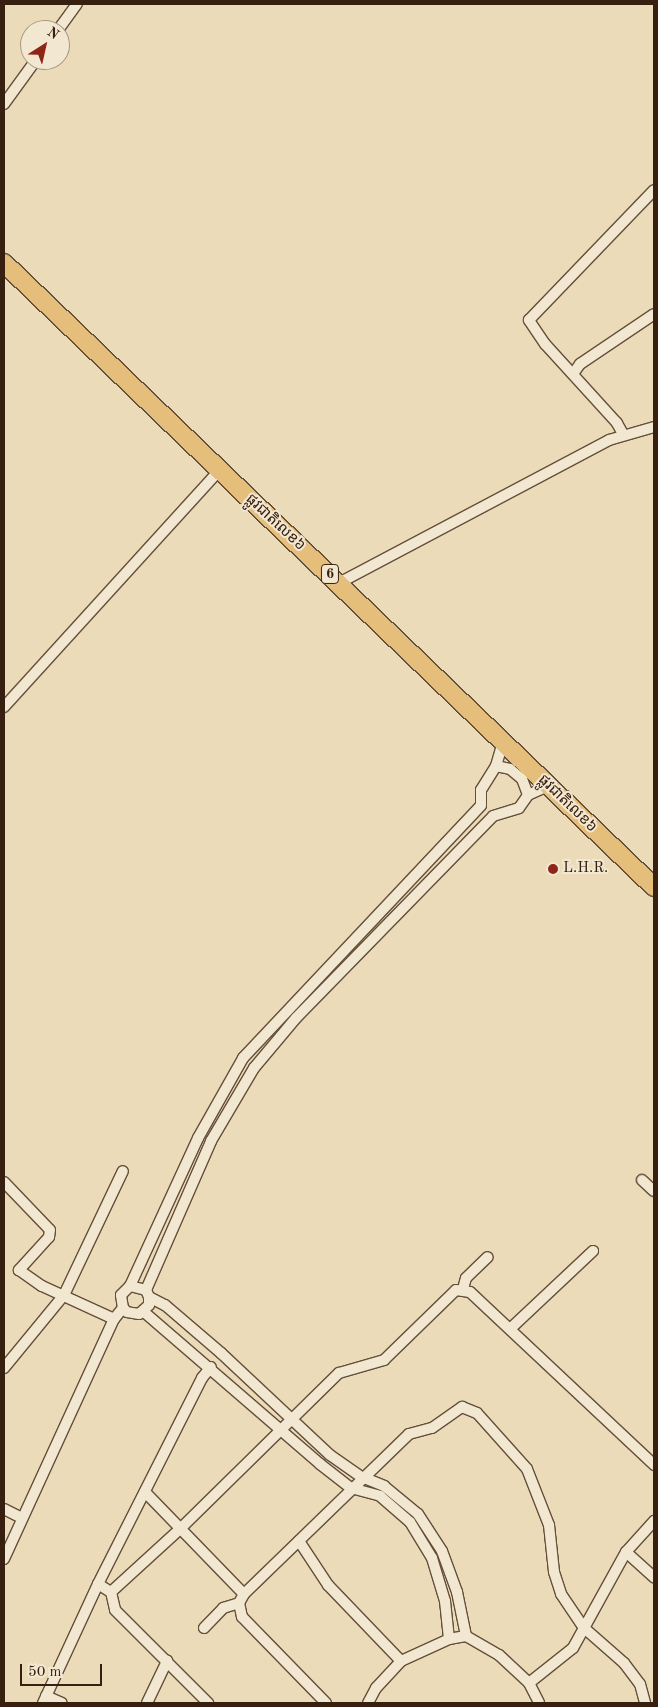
<!DOCTYPE html>
<meta charset="utf-8">
<style>
body{margin:0}
#map{position:relative;width:658px;height:1707px;overflow:hidden;background:#ebdbb9;font-family:"Old Standard TT","Noto Sans Khmer",serif}
div>[style]{position:absolute}
.roads{filter:drop-shadow(1px 0 #644f3a) drop-shadow(-1px 0 #644f3a) drop-shadow(0 1px #644f3a) drop-shadow(0 -1px #644f3a)}
.minor>*{height:10px;margin:-5px;padding:0 5px;transform-origin:5px;border-radius:5px;background:#f2e8d2}
.trunk>*{height:18px;margin:-9px;padding:0 9px;transform-origin:9px;border-radius:9px;background:#e6be7c}
.dots>*{width:14px;height:14px;translate:-50% -50%;box-sizing:border-box;border:2px solid #f2e8d2;border-radius:50%}
span{translate:-50% -50%;white-space:nowrap;text-align:center;line-height:1.15;-webkit-text-stroke:4px #f2e8d2;paint-order:stroke}
.shield-label span{padding:1px 4px;background:#f2e8d2;border:1px solid;border-radius:4px;-webkit-text-stroke-width:0}
.shield-label{font-size:14px;color:#372010;font-weight:700}
.street-label{font-size:15px;color:#372010}
.poi-label{font-size:15px;color:#372010}
.left{translate:0 -50%;text-align:left}
.frame{position:absolute;inset:0;border:5px solid #372010;pointer-events:none}
.north{position:absolute;left:20px;top:20px;width:50px;height:50px;box-sizing:border-box;background:#f2e8d2;border:1px solid #a79884;border-radius:50%;rotate:35deg;font-size:14px;font-weight:700;line-height:20px;text-align:center;color:#372010}
.north::after{content:'';display:block;margin:auto;width:18px;height:22px;background:#8f2418;clip-path:polygon(50% 0,100% 100%,50% 72%,0 100%)}
.scale{position:absolute;left:20px;top:1664px;width:82px;height:22px;box-sizing:border-box;border:2px solid #372010;border-top:0;padding-left:6px;font-size:15px;line-height:18px;white-space:nowrap;color:#372010;-webkit-text-stroke:4px #f2e8d2;paint-order:stroke}
</style>
<div id="map">
<div class="roads">
<div class="minor">
<i style="left:58px;top:30px;width:32px;rotate:-54deg"></i>
<i style="left:4px;top:104px;width:54px;rotate:-54deg"></i>
<i style="left:573px;top:374px;width:12px;rotate:-55deg"></i>
<i style="left:580px;top:364px;width:89px;rotate:-34deg"></i>
<i style="left:623px;top:434px;width:13px;rotate:-119deg"></i>
<i style="left:617px;top:423px;width:107px;rotate:-132.3deg"></i>
<i style="left:545px;top:344px;width:29px;rotate:-124deg"></i>
<i style="left:529px;top:320px;width:180px;rotate:-46.1deg"></i>
<i style="left:339px;top:583px;width:306px;rotate:-27.9deg"></i>
<i style="left:609px;top:440px;width:47px;rotate:-16.1deg"></i>
<i style="left:4px;top:707px;width:321px;rotate:-47.7deg"></i>
<i style="left:496px;top:766px;width:14px;rotate:12deg"></i>
<i style="left:510px;top:769px;width:16px;rotate:40deg"></i>
<i style="left:522px;top:779px;width:17px;rotate:69deg"></i>
<i style="left:642px;top:1180px;width:16px;rotate:43deg"></i>
<i style="left:4px;top:1182px;width:66px;rotate:46.2deg"></i>
<i style="left:50px;top:1230px;width:7px;rotate:98deg"></i>
<i style="left:49px;top:1237px;width:45px;rotate:132.3deg"></i>
<i style="left:19px;top:1270px;width:28px;rotate:35deg"></i>
<i style="left:42px;top:1286px;width:79px;rotate:24.6deg"></i>
<i style="left:130px;top:1286px;width:16px;rotate:14deg"></i>
<i style="left:146px;top:1290px;width:8px;rotate:67deg"></i>
<i style="left:149px;top:1297px;width:8px;rotate:90deg"></i>
<i style="left:149px;top:1305px;width:13px;rotate:138deg"></i>
<i style="left:139px;top:1314px;width:12px;rotate:-171deg"></i>
<i style="left:127px;top:1312px;width:6px;rotate:-135deg"></i>
<i style="left:123px;top:1308px;width:13px;rotate:-99deg"></i>
<i style="left:121px;top:1295px;width:13px;rotate:-45deg"></i>
<i style="left:130px;top:1286px;width:163px;rotate:-65.3deg"></i>
<i style="left:198px;top:1138px;width:92px;rotate:-60.6deg"></i>
<i style="left:243px;top:1058px;width:347px;rotate:-46.7deg"></i>
<i style="left:481px;top:805px;width:15px;rotate:-90deg"></i>
<i style="left:481px;top:790px;width:28px;rotate:-58deg"></i>
<i style="left:496px;top:766px;width:26px;rotate:-74deg"></i>
<i style="left:463px;top:1289px;width:11px;rotate:-75deg"></i>
<i style="left:466px;top:1278px;width:30px;rotate:-44deg"></i>
<i style="left:146px;top:1290px;width:163px;rotate:-66.4deg"></i>
<i style="left:211px;top:1141px;width:85px;rotate:-59.5deg"></i>
<i style="left:254px;top:1068px;width:65px;rotate:-50deg"></i>
<i style="left:296px;top:1018px;width:282px;rotate:-45.7deg"></i>
<i style="left:493px;top:816px;width:27px;rotate:-17deg"></i>
<i style="left:519px;top:808px;width:16px;rotate:-55deg"></i>
<i style="left:528px;top:795px;width:22px;rotate:-24deg"></i>
<i style="left:149px;top:1297px;width:18px;rotate:27deg"></i>
<i style="left:165px;top:1305px;width:74px;rotate:40.6deg"></i>
<i style="left:221px;top:1353px;width:149px;rotate:43.1deg"></i>
<i style="left:330px;top:1455px;width:39px;rotate:35deg"></i>
<i style="left:362px;top:1477px;width:24px;rotate:22deg"></i>
<i style="left:384px;top:1486px;width:44px;rotate:39.5deg"></i>
<i style="left:418px;top:1514px;width:44px;rotate:57deg"></i>
<i style="left:442px;top:1551px;width:44px;rotate:69.9deg"></i>
<i style="left:457px;top:1592px;width:45px;rotate:78.4deg"></i>
<i style="left:466px;top:1636px;width:38px;rotate:30deg"></i>
<i style="left:499px;top:1655px;width:41px;rotate:43deg"></i>
<i style="left:529px;top:1683px;width:22px;rotate:63deg"></i>
<i style="left:144px;top:1312px;width:233px;rotate:40.8deg"></i>
<i style="left:320px;top:1464px;width:39px;rotate:38deg"></i>
<i style="left:351px;top:1488px;width:30px;rotate:15deg"></i>
<i style="left:380px;top:1496px;width:40px;rotate:41deg"></i>
<i style="left:410px;top:1522px;width:42px;rotate:58.6deg"></i>
<i style="left:432px;top:1558px;width:45px;rotate:73.2deg"></i>
<i style="left:445px;top:1601px;width:38px;rotate:84deg"></i>
<i style="left:510px;top:1329px;width:114px;rotate:-43.2deg"></i>
<i style="left:4px;top:1368px;width:94px;rotate:-50.6deg"></i>
<i style="left:64px;top:1295px;width:137px;rotate:-64.6deg"></i>
<i style="left:145px;top:1492px;width:142px;rotate:45.9deg"></i>
<i style="left:4px;top:1509px;width:20px;rotate:27deg"></i>
<i style="left:299px;top:1541px;width:53px;rotate:56.6deg"></i>
<i style="left:328px;top:1585px;width:105px;rotate:46.2deg"></i>
<i style="left:626px;top:1552px;width:38px;rotate:42deg"></i>
<i style="left:4px;top:1559px;width:264px;rotate:-65.4deg"></i>
<i style="left:114px;top:1319px;width:14px;rotate:-51deg"></i>
<i style="left:98px;top:1584px;width:15px;rotate:32deg"></i>
<i style="left:111px;top:1592px;width:18px;rotate:77deg"></i>
<i style="left:115px;top:1610px;width:132px;rotate:45deg"></i>
<i style="left:111px;top:1592px;width:93px;rotate:-42.4deg"></i>
<i style="left:180px;top:1529px;width:223px;rotate:-44.5deg"></i>
<i style="left:339px;top:1373px;width:47px;rotate:-16.1deg"></i>
<i style="left:384px;top:1360px;width:100px;rotate:-44.2deg"></i>
<i style="left:456px;top:1290px;width:14px;rotate:8deg"></i>
<i style="left:470px;top:1292px;width:253px;rotate:43.2deg"></i>
<i style="left:204px;top:1628px;width:28px;rotate:-46deg"></i>
<i style="left:223px;top:1608px;width:17px;rotate:-17deg"></i>
<i style="left:529px;top:1683px;width:56px;rotate:-38.5deg"></i>
<i style="left:573px;top:1648px;width:110px;rotate:-61.1deg"></i>
<i style="left:626px;top:1552px;width:42px;rotate:-47.9deg"></i>
<i style="left:46px;top:1696px;width:17px;rotate:24deg"></i>
<i style="left:43px;top:1703px;width:131px;rotate:-65.2deg"></i>
<i style="left:98px;top:1584px;width:231px;rotate:-63.2deg"></i>
<i style="left:202px;top:1378px;width:14px;rotate:-51deg"></i>
<i style="left:147px;top:1703px;width:47px;rotate:-64.5deg"></i>
<i style="left:326px;top:1703px;width:120px;rotate:-134.3deg"></i>
<i style="left:242px;top:1617px;width:14px;rotate:-102deg"></i>
<i style="left:239px;top:1603px;width:10px;rotate:-61deg"></i>
<i style="left:244px;top:1594px;width:230px;rotate:-44.1deg"></i>
<i style="left:409px;top:1434px;width:24px;rotate:-15deg"></i>
<i style="left:432px;top:1428px;width:37px;rotate:-35deg"></i>
<i style="left:462px;top:1407px;width:16px;rotate:22deg"></i>
<i style="left:477px;top:1413px;width:75px;rotate:48.2deg"></i>
<i style="left:527px;top:1469px;width:60px;rotate:68.6deg"></i>
<i style="left:549px;top:1525px;width:47px;rotate:83.9deg"></i>
<i style="left:554px;top:1572px;width:23px;rotate:72deg"></i>
<i style="left:561px;top:1594px;width:40px;rotate:56deg"></i>
<i style="left:583px;top:1627px;width:55px;rotate:41.3deg"></i>
<i style="left:624px;top:1663px;width:26px;rotate:53deg"></i>
<i style="left:640px;top:1684px;width:20px;rotate:75deg"></i>
<i style="left:368px;top:1703px;width:17px;rotate:-62deg"></i>
<i style="left:376px;top:1688px;width:37px;rotate:-47deg"></i>
<i style="left:401px;top:1661px;width:53px;rotate:-24.6deg"></i>
<i style="left:449px;top:1639px;width:17px;rotate:-10deg"></i>
</div>
<div class="trunk">
<i style="left:4px;top:263px;width:901px;rotate:43.83deg"></i>
</div>
</div>
<div class="dots">
<i style="left:553px;top:869px;background:#8f2418"></i>
</div>
<div class="shield-label">
<span style="left:330px;top:574px">6</span>
</div>
<div class="street-label">
<span style="left:275px;top:523px;rotate:43deg">ផ្លូវជាតិលេខ៦</span>
<span style="left:567px;top:804px;rotate:44deg">ផ្លូវជាតិលេខ៦</span>
</div>
<div class="poi-label">
<span class="left" style="left:563px;top:869px">L.H.R.</span>
</div>
<div class="frame"></div>
<div class="north">N</div>
<div class="scale">50 m</div>
</div>
